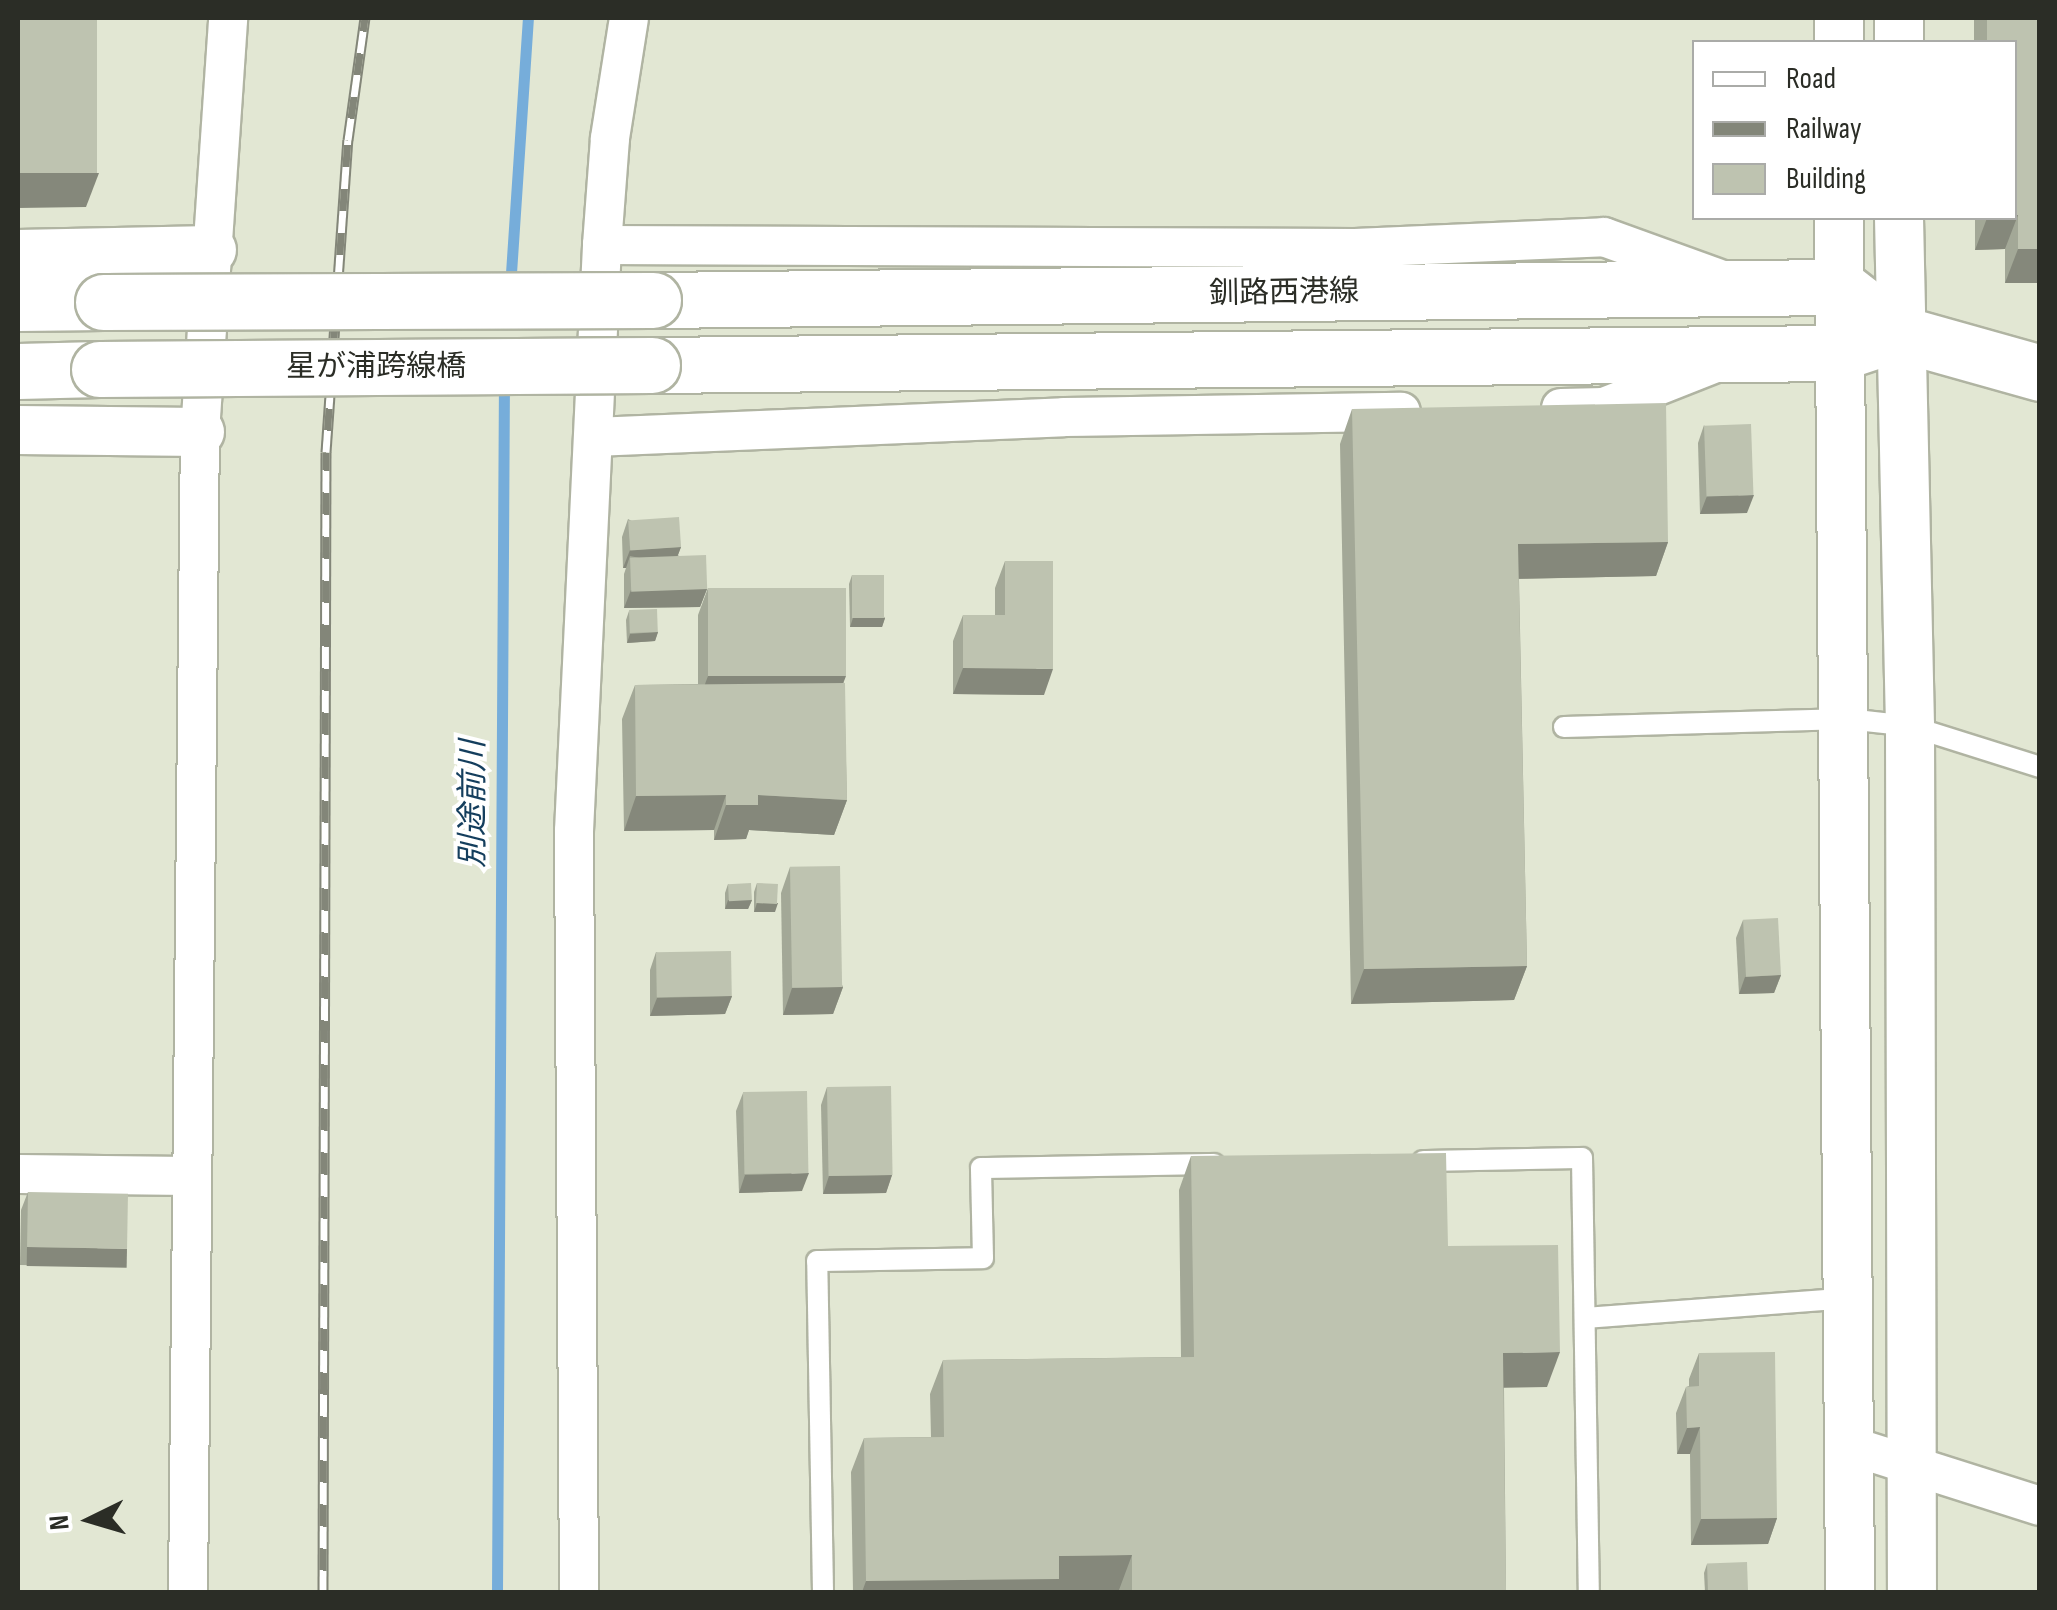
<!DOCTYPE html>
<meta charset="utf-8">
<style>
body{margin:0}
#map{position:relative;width:2057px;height:1610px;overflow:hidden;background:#e2e7d3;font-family:"Sofia Sans Condensed","Noto Sans JP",sans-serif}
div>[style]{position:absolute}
.stream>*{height:11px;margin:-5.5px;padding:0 5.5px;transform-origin:5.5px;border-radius:5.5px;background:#76adda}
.roads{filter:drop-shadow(2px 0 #b0b4a2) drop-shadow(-2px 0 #b0b4a2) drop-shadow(0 2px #b0b4a2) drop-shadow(0 -2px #b0b4a2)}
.service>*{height:20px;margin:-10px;padding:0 10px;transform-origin:10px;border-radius:10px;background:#fff}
.minor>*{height:38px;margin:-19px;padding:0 19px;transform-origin:19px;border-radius:19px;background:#fff}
.tertiary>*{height:48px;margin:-24px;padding:0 24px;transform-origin:24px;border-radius:24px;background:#fff}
.secondary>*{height:55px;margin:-27.5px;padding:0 27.5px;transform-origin:27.5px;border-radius:27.5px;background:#fff}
.rail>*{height:11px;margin-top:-5.5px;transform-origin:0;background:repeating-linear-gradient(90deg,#fff 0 22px,#838679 0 44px);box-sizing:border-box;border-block:2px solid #838679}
.bridges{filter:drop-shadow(2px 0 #b0b4a2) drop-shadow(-2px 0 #b0b4a2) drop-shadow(0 2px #b0b4a2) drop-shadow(0 -2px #b0b4a2)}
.secondary-bridge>*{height:55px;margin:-27.5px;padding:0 27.5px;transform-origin:27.5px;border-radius:27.5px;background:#fff}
.wall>*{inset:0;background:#a3a897}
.shaded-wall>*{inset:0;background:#85887b;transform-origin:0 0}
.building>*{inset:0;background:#bec3b0;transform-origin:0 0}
span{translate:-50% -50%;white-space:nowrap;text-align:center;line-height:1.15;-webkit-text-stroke:8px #fff;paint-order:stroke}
.street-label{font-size:30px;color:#2b2d26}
.water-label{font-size:32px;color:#143e5d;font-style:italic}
.frame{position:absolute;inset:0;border:20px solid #2b2d26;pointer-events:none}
.legend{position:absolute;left:1692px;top:40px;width:325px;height:180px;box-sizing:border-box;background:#fff;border:2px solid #aaaba8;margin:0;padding:12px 18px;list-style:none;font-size:30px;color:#2b2d26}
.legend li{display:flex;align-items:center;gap:20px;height:50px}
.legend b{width:50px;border:2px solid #aaaba8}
.north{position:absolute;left:40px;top:1470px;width:100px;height:100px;-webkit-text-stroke:8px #fff;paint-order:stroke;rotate:265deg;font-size:28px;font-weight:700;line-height:40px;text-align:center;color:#2b2d26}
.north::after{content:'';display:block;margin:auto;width:35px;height:45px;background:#2b2d26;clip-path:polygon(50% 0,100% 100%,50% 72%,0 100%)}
</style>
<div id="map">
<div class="stream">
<i style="left:510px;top:288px;width:271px;rotate:-86.2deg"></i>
<i style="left:497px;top:1592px;width:1211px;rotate:-89.67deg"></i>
</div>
<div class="roads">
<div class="service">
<i style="left:1564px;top:727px;width:283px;rotate:-1.6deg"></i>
<i style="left:1847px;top:719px;width:63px;rotate:6.3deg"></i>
<i style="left:1910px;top:726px;width:136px;rotate:17.5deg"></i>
<i style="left:1423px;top:1161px;width:159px;rotate:-1.1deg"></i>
<i style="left:1582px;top:1158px;width:434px;rotate:89.1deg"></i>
<i style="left:1585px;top:1318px;width:265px;rotate:-4.3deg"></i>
<i style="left:823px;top:1592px;width:331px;rotate:-91deg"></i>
<i style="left:817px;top:1261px;width:166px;rotate:-1deg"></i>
<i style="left:983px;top:1258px;width:90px;rotate:-91.3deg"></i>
<i style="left:981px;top:1168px;width:233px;rotate:-1deg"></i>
</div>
<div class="minor">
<i style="left:602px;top:245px;width:753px;rotate:0.23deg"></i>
<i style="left:1355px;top:248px;width:249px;rotate:-2.5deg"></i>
<i style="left:1604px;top:237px;width:120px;rotate:19.9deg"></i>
<i style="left:1561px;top:408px;width:43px;rotate:-1.3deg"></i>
<i style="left:1604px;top:407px;width:117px;rotate:-21.5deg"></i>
<i style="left:594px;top:437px;width:470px;rotate:-2.4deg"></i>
<i style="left:1064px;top:417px;width:337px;rotate:-0.9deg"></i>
<i style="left:18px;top:1174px;width:172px;rotate:0.7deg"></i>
<i style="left:1848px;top:1445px;width:201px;rotate:17.6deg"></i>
<i style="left:188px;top:1592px;width:1160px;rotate:-89.41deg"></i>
<i style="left:200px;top:432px;width:415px;rotate:-86.1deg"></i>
<i style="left:579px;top:1592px;width:761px;rotate:-90.38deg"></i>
<i style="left:574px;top:831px;width:587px;rotate:-87.26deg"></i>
<i style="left:602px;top:245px;width:107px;rotate:-85.7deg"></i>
<i style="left:610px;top:138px;width:121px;rotate:-81deg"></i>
</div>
<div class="tertiary">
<i style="left:1839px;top:42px;width:24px;rotate:-90deg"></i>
<i style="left:1899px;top:42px;width:24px;rotate:-90deg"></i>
<i style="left:1839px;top:218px;width:1374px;rotate:89.54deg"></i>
<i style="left:1899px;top:218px;width:508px;rotate:88.76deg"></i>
<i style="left:1910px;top:726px;width:866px;rotate:89.87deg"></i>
<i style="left:18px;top:254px;width:194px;rotate:-1.2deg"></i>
<i style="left:18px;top:430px;width:182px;rotate:0.6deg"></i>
</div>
<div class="secondary">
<i style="left:653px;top:300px;width:1186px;rotate:-0.63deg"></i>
<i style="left:1839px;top:287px;width:75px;rotate:37.9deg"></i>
<i style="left:1898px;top:333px;width:148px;rotate:15.7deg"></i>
<i style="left:18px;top:303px;width:85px;rotate:-0.7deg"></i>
<i style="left:652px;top:365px;width:1186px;rotate:-0.58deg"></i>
<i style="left:1838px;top:353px;width:63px;rotate:-18.4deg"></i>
<i style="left:18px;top:371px;width:81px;rotate:-1.4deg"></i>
</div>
</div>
<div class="rail">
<i style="left:323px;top:1592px;width:1140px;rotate:-89.85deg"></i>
<i style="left:326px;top:452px;width:313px;rotate:-86deg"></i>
<i style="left:348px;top:140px;width:123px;rotate:-82.1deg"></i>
</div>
<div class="bridges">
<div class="secondary-bridge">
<i style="left:103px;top:302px;width:550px;rotate:-0.21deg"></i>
<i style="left:99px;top:369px;width:553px;rotate:-0.41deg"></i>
</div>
</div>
<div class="wall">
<i style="clip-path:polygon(1974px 18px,2040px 18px,2040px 283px,2005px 283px,2005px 249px,1975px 250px,1975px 218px,2014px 218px,2014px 42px,1974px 42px)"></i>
<i style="clip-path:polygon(1352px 409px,1668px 542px,1656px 576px,1519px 579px,1527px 966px,1514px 1000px,1351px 1004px,1340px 444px)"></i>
<i style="clip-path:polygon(1704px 425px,1747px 513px,1700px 514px,1698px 443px)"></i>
<i style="clip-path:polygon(628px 519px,681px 547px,678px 555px,707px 589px,700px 607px,624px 608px,624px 574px,626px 568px,623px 568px,622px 537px)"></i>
<i style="clip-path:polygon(1005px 561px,1044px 695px,953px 694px,953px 641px,963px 615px,995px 615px,995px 588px)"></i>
<i style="clip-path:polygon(852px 575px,885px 618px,882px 627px,850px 627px,849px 584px)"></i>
<i style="clip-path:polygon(708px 588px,844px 683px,847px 800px,834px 835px,749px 830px,746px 839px,714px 840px,714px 830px,624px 831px,622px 719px,635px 685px,698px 684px,698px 615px)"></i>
<i style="clip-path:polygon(629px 611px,658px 632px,655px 641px,627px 643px,626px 620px)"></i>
<i style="clip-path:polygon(790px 867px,843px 987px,833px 1014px,783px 1015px,781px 893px)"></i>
<i style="clip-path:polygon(757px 883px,775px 912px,754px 912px,754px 892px)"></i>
<i style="clip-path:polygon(728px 884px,752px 900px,748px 909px,725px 909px,725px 893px)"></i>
<i style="clip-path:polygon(1743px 920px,1781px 975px,1774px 993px,1739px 994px,1736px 938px)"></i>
<i style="clip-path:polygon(656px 952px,732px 996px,725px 1014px,650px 1016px,650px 970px)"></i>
<i style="clip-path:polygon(827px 1087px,892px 1175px,886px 1193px,823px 1194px,821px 1105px)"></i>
<i style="clip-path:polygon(743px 1093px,802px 1191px,739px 1193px,736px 1111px)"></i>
<i style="clip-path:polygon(1191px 1156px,1448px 1246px,1547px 1387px,1504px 1387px,1506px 1592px,1119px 1592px,1119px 1590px,1055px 1590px,1054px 1592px,853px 1592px,851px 1472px,864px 1438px,931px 1437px,930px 1394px,943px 1360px,1181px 1357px,1179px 1190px)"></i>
<i style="clip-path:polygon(28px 1192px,120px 1267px,20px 1265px,21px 1210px)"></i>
<i style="clip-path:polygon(1699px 1353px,1777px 1518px,1768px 1544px,1691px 1545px,1690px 1454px,1677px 1454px,1676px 1413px,1686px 1387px,1689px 1386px,1689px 1379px)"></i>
<i style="clip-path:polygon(1707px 1564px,1748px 1592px,1705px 1592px,1704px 1573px)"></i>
</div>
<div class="shaded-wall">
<i style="clip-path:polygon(18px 173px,99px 173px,86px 207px,18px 208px)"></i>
<i style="clip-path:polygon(2014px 215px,2018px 215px,2005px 249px,1975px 250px,1987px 218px,2014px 218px)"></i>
<i style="clip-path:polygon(2018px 249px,2040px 249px,2040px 283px,2005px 283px)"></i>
<i style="clip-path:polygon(1754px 495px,1747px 513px,1700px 514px,1707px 496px)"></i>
<i style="clip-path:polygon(1668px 542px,1656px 576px,1506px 579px,1518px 544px)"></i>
<i style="clip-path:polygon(681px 547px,674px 565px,630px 556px,626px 568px,623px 568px,630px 550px)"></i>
<i style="clip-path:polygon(707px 589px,700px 607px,624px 608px,631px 590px)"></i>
<i style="clip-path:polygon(853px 618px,885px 618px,882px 627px,850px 627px)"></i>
<i style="clip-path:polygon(658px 632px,655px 641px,627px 643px,630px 634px)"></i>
<i style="clip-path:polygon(963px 668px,1053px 669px,1044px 695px,953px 694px)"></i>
<i style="clip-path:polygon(708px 676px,846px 676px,836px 702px,698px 703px)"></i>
<i style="clip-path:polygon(726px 795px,714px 830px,624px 831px,636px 796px)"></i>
<i style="clip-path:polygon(758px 795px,847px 800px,834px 835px,749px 830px,746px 839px,714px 840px,726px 805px)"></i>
<i style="clip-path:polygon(728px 900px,752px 900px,748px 909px,725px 909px)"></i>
<i style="clip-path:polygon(757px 903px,778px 903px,775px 912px,754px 912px)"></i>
<i style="clip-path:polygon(1527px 966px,1514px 1000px,1351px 1004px,1364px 969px)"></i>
<i style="clip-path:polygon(1781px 975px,1774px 993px,1739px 994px,1745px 977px)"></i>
<i style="clip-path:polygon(843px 987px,833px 1014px,783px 1015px,792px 988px)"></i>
<i style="clip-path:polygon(732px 996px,725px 1014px,650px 1016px,657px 998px)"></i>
<i style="clip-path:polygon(809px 1173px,802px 1191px,739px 1193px,745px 1175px)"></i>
<i style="clip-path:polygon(892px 1175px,886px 1193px,823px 1194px,829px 1176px)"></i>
<i style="left:27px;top:1247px;width:100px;height:19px;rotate:1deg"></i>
<i style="clip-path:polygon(1560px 1352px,1547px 1387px,1491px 1388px,1503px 1353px)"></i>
<i style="clip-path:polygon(1700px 1427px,1690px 1454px,1677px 1454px,1687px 1428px)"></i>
<i style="clip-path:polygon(1777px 1518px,1768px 1544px,1691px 1545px,1701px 1519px)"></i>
<i style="clip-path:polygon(1132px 1555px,1119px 1590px,1055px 1590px,1054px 1592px,862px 1592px,866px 1581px,1059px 1556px)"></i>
</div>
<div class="building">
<i style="left:18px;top:18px;width:79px;height:155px"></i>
<i style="clip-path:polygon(1987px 18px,2040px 18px,2040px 249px,2018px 249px,2018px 215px,2014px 215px,2014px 42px,1987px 42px)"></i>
<i style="clip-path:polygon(1666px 403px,1668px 542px,1518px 544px,1527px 966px,1364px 969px,1352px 409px)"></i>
<i style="left:1751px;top:424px;width:71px;height:47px;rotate:88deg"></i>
<i style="left:679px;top:517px;width:30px;height:51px;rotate:86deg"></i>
<i style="left:706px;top:555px;width:34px;height:76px;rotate:88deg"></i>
<i style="clip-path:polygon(1005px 561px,1053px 561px,1053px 669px,963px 668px,963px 615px,1005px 615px)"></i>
<i style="left:852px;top:575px;width:32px;height:43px"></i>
<i style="left:708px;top:588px;width:138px;height:88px"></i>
<i style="left:657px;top:609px;width:23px;height:28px;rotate:88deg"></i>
<i style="clip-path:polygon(845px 683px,847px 800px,758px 795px,758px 805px,726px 805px,726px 795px,636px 796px,635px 685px)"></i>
<i style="left:840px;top:866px;width:121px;height:50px;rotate:89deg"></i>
<i style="left:751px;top:883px;width:17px;height:23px;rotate:87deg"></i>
<i style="left:757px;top:883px;width:21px;height:20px;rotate:3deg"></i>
<i style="left:1778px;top:918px;width:57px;height:35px;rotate:87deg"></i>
<i style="left:731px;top:951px;width:45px;height:75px;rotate:89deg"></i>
<i style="left:891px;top:1086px;width:89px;height:64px;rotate:89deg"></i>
<i style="left:807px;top:1091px;width:82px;height:64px;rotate:89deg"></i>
<i style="clip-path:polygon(1446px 1153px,1448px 1246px,1558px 1245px,1560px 1352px,1503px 1353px,1506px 1592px,1132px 1592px,1132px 1555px,1059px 1556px,1059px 1579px,866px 1581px,864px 1438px,944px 1437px,943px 1360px,1194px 1357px,1191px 1156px)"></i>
<i style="left:28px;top:1192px;width:100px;height:55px;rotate:1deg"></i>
<i style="clip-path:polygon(1775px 1352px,1777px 1518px,1701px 1519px,1700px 1427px,1687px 1428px,1686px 1387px,1699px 1386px,1699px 1353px)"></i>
<i style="left:1747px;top:1562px;width:28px;height:40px;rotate:88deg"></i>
</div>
<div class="street-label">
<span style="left:1284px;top:293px;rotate:-1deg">釧路西港線</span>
<span style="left:376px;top:367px">星が浦跨線橋</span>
</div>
<div class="water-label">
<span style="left:474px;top:804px;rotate:-90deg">別途前川</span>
</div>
<div class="frame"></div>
<ul class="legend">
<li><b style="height:12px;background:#fff"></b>Road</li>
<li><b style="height:12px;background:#838679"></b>Railway</li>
<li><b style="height:28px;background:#bec3b0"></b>Building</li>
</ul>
<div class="north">N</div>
</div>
